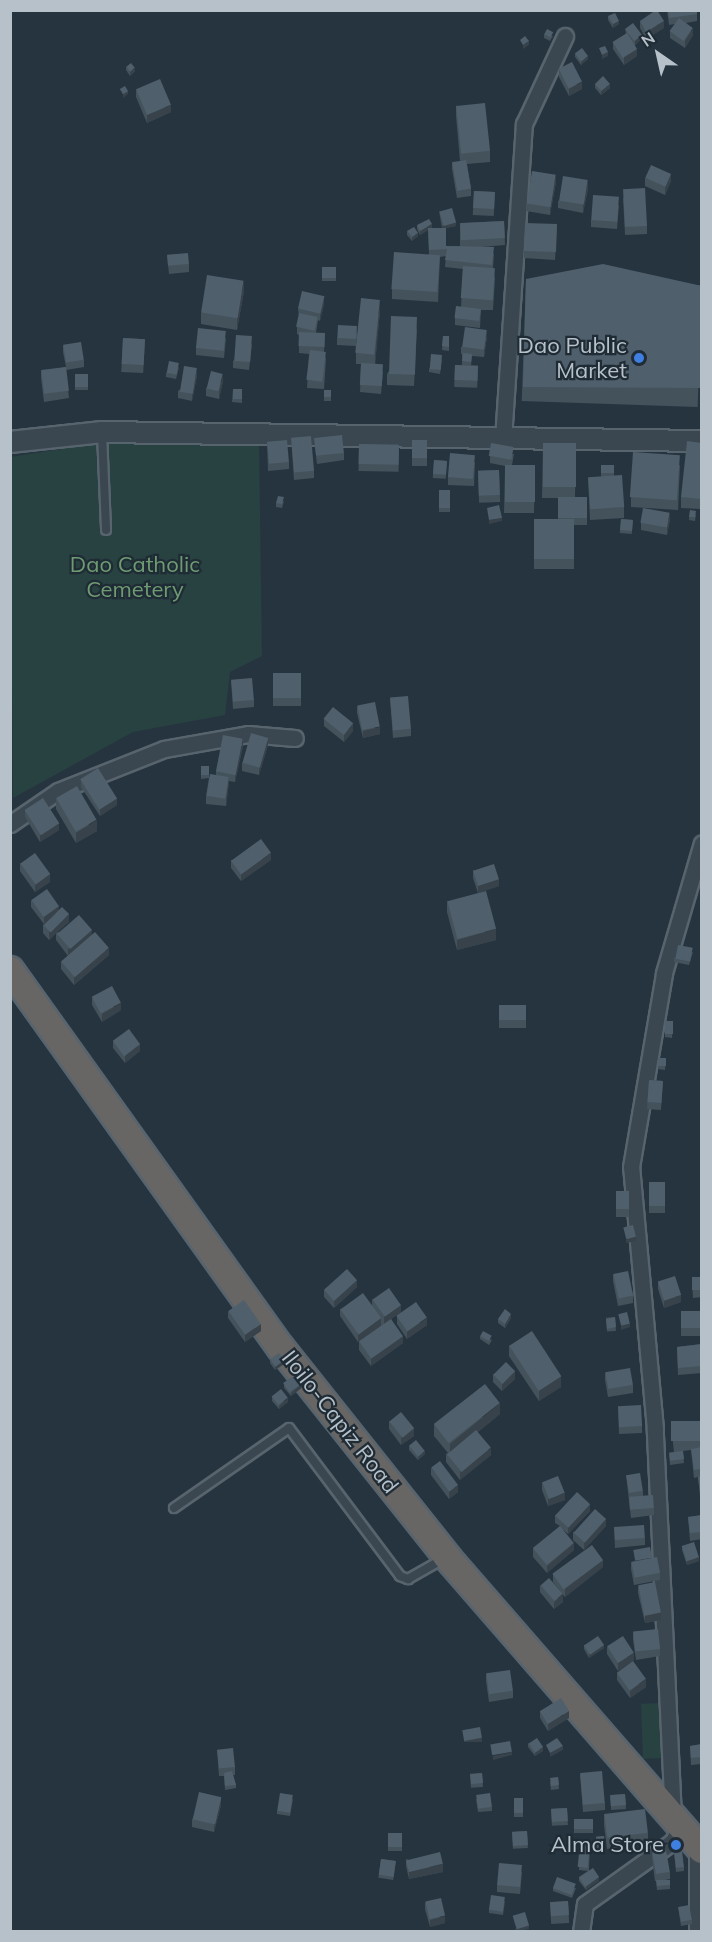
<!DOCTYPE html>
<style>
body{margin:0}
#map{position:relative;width:712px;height:1942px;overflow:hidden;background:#263440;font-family:Mulish,sans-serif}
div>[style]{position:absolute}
.green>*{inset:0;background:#284141;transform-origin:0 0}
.roads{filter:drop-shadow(2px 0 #58646d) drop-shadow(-2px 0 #58646d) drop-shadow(0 2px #58646d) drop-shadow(0 -2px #58646d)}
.service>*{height:8px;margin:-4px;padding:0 4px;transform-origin:4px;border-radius:4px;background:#3a4650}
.minor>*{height:15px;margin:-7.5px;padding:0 7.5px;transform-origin:7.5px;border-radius:7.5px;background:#3a4650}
.tertiary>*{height:20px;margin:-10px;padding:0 10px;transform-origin:10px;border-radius:10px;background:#3a4650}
.trunk>*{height:26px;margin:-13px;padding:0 13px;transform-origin:13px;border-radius:13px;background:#676664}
.wall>*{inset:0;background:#44525c;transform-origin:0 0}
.shaded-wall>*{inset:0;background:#37424b;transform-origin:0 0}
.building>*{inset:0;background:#4f5f6b;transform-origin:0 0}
.dots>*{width:16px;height:16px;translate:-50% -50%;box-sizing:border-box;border:3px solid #1f2b35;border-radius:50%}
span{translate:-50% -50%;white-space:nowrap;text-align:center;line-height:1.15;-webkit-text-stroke:4.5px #1f2b35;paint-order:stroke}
.poi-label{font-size:22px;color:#b6c1ca}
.right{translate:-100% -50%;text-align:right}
.park-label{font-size:22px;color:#6e9b72}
.street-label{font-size:22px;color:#b6c1ca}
.frame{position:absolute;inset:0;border:12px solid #b6c1ca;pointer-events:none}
.north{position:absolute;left:628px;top:24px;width:60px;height:60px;-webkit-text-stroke:4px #1f2b35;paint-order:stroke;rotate:326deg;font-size:16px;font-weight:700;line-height:24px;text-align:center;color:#b6c1ca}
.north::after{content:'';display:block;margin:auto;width:21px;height:27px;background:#b6c1ca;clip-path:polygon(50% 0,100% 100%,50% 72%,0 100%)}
</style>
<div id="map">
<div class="green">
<i style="clip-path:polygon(259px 440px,262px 656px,230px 672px,225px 715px,133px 732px,13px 798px,10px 457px,113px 441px)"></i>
<i style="left:662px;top:1703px;width:55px;height:21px;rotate:88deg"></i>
</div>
<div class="roads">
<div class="service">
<i style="left:102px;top:433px;width:97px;rotate:87.6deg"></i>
<i style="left:174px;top:1508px;width:140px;rotate:-34.8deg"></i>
<i style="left:289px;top:1428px;width:185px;rotate:53.1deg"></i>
<i style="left:400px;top:1576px;width:9px;rotate:21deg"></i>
<i style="left:408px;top:1579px;width:40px;rotate:-29.7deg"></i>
</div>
<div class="minor">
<i style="left:503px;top:439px;width:316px;rotate:-86.2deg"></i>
<i style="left:524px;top:124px;width:97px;rotate:-65deg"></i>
<i style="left:10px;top:824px;width:58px;rotate:-34.5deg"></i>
<i style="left:58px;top:791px;width:114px;rotate:-21.6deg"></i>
<i style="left:164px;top:749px;width:85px;rotate:-10.1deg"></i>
<i style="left:248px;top:734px;width:47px;rotate:4.9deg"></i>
<i style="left:673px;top:1817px;width:388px;rotate:-92.7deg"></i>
<i style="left:655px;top:1429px;width:263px;rotate:-95.2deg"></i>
<i style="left:631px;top:1167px;width:197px;rotate:-80.3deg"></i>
<i style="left:664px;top:973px;width:135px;rotate:-73.7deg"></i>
<i style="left:581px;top:1932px;width:28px;rotate:-82deg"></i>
<i style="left:585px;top:1904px;width:107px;rotate:-35.5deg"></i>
<i style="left:672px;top:1842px;width:17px;rotate:-59deg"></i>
<i style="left:697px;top:1932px;width:87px;rotate:-90deg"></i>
</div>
<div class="tertiary">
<i style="left:10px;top:442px;width:93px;rotate:-6.2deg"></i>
<i style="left:102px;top:432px;width:600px;rotate:0.86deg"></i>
</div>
<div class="trunk">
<i style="left:10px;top:970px;width:465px;rotate:54.4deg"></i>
<i style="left:281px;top:1348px;width:267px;rotate:51.5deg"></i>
<i style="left:447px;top:1557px;width:388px;rotate:49deg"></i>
</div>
</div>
<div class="wall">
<i style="clip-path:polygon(667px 10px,697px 10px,697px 21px,686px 23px,693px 35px,685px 48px,670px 38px,670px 31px,675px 24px,669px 25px)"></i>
<i style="clip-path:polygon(608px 16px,619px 24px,613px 28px,608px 20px)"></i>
<i style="clip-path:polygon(640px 21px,664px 28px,646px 39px,640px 28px)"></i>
<i style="clip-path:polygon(625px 29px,642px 38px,635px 45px,637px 56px,624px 65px,613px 49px,613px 42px,626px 34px)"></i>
<i style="clip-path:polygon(544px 34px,553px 36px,550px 41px,544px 38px)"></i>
<i style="clip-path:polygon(575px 54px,588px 59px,581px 65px,575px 57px)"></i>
<i style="clip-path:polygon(126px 67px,135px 71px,130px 76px,126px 70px)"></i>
<i style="clip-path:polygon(559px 69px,582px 89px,569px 96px,559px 77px)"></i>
<i style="clip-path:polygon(595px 84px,610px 88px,601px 95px,595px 88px)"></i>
<i style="clip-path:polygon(136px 90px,171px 112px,147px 123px,136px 97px)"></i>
<i style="clip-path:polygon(456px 105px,490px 151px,490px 162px,467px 164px,471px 189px,471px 196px,457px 198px,452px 169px,452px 162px,460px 161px,456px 116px)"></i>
<i style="clip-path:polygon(645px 178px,671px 181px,665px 195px,645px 186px)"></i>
<i style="clip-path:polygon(556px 182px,550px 215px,526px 211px,526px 203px)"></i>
<i style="clip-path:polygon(588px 188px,583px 213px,558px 208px,558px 201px)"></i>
<i style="left:474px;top:191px;width:21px;height:24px;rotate:3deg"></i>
<i style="clip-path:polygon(623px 197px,647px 226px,647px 234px,625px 235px)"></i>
<i style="clip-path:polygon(619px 205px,617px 229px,591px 227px,591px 220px)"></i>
<i style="clip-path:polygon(439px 211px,456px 226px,446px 228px,446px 246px,460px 246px,460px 223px,504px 221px,505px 245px,481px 247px,494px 254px,493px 268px,495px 279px,493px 310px,481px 310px,480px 328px,455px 325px,455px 318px,461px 307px,463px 269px,445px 267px,446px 256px,440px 257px,438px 302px,392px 299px,392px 289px,429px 254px,428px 230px,420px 235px,417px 229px,417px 225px,432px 228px,431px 228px,442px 228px)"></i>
<i style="clip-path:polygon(557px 224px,555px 260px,524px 258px,524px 251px)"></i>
<i style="clip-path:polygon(407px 231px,418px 236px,412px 241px,407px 235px)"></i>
<i style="clip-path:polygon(167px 255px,189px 264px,189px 272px,169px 274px)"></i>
<i style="left:322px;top:267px;width:14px;height:14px"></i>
<i style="left:526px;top:279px;width:176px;height:122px;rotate:2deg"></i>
<i style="clip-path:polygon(244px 291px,237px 330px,201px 324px,201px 313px)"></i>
<i style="clip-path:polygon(324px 304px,320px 321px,318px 320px,316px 333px,325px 333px,324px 352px,326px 359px,324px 389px,307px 388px,309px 354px,299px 353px,299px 335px,297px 334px,297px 327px,299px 316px,298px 309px)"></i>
<i style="clip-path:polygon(380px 311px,375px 364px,383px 372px,381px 394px,360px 392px,361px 364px,356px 364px,356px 353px)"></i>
<i style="clip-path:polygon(417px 328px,414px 386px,387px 385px,387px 374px)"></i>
<i style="clip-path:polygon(357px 333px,356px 346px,337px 345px,337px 338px)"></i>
<i style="clip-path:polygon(443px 336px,449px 336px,449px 351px,442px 350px)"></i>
<i style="clip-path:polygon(487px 337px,484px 357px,472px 356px,471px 366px,462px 365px,462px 354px,461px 354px,461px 347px)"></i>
<i style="left:123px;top:338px;width:22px;height:34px;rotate:3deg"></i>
<i style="clip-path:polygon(226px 338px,224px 358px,196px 355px,196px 348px)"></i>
<i style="clip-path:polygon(252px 344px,249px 370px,233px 368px,233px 361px)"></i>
<i style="clip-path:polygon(63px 345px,84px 360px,84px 367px,66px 370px,69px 398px,44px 402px,41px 378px,41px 371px,66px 367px,63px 352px)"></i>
<i style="clip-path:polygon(442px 359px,440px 374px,429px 372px,429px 369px)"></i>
<i style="left:455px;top:365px;width:23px;height:22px;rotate:2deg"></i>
<i style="clip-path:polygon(179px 367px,176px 379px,166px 377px,166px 373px)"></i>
<i style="left:88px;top:374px;width:16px;height:13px;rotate:90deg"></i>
<i style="clip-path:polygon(197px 376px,192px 401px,178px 398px,178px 391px)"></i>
<i style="clip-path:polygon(223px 381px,219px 399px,206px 396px,206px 388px)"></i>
<i style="clip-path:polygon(233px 389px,242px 389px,242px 403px,232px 402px)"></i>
<i style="left:324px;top:390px;width:7px;height:11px"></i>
<i style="clip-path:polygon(291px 438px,314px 471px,314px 478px,294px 480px)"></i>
<i style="clip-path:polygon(314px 439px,344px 453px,344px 460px,317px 464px)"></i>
<i style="left:412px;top:440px;width:15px;height:26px"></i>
<i style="clip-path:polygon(267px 442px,289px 462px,289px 469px,268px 471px)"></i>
<i style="clip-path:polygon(543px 443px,576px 443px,575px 497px,587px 497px,587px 525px,574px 525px,574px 569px,534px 569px,534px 519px,558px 519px,558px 498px,542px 498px)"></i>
<i style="clip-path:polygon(702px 443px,702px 491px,700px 509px,681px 508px,681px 497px)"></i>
<i style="left:359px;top:444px;width:40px;height:27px;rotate:1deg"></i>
<i style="clip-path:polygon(514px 454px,512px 465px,535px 465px,534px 513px,504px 513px,505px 466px,490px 463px,490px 456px)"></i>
<i style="left:434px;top:460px;width:13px;height:18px;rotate:4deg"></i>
<i style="clip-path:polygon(475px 462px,474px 486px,448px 485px,448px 477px)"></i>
<i style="clip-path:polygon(601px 465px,614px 465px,614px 476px,624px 507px,624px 518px,590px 520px,588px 478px,601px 477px)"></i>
<i style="clip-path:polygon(680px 465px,678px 510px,631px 507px,631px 497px)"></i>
<i style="left:499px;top:470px;width:32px;height:21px;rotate:88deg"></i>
<i style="left:439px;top:490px;width:11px;height:22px"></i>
<i style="clip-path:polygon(284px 501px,282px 508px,276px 507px,276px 503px)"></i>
<i style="clip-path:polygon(690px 510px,696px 515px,695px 521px,689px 520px)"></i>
<i style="left:621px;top:519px;width:12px;height:14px;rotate:5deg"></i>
<i style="clip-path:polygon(670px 520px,667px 535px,641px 530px,641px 523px)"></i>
<i style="left:301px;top:673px;width:33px;height:28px;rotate:90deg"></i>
<i style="clip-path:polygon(231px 680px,254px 700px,254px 707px,233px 709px)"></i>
<i style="clip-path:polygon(390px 698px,411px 729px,411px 736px,393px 738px)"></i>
<i style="clip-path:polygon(357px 706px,380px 734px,363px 738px,357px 713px)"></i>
<i style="clip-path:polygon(324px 719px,353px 731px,344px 742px,324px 726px)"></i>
<i style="clip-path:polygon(268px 745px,259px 775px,242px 771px,242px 763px)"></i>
<i style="clip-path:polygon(243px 746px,235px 782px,229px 781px,226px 806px,206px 804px,206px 796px,209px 778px,201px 779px,201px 766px,209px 766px,209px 777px,216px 775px,216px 771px)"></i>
<i style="clip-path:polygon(81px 780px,117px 805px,100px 816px,81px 787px)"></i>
<i style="clip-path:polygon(56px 798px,97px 831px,76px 843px,56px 809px)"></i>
<i style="clip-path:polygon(25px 810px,59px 830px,40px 842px,25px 817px)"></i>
<i style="clip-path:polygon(231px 860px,271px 860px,241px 881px,231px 868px)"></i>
<i style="clip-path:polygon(20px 863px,50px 882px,35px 892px,20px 871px)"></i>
<i style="clip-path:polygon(473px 870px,499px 886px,478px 893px,473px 878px)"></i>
<i style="clip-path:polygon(31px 900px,59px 910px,69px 922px,57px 932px,92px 935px,109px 955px,74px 985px,61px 969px,61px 962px,68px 956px,56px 940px,56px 933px,49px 940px,43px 933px,43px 925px,44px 924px,31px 907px)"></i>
<i style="clip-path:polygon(447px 901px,496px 940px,457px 950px,447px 912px)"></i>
<i style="clip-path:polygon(693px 952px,689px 965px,674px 962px,674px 958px)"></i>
<i style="clip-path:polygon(92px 998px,121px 1010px,102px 1022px,92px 1005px)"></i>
<i style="left:499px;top:1005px;width:27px;height:23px"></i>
<i style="clip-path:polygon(665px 1021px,673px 1021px,672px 1038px,665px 1037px)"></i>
<i style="clip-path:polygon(113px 1041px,140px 1051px,125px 1063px,113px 1048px)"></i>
<i style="clip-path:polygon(658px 1058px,666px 1058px,665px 1070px,658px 1069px)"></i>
<i style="left:649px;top:1080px;width:14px;height:29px;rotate:4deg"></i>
<i style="left:649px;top:1182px;width:16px;height:31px"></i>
<i style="left:616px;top:1191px;width:13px;height:26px"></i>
<i style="clip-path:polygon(613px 1274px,633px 1295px,633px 1303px,618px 1306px,613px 1281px)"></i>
<i style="clip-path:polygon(702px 1277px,702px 1297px,693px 1298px,692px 1278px)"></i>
<i style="clip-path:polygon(658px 1282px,681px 1302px,664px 1308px,658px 1289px)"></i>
<i style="clip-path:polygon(357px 1287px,334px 1308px,324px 1297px,324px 1290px)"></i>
<i style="clip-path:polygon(372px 1299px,401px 1312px,391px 1319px,403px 1343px,371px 1366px,359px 1350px,359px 1342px,378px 1328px,358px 1342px,340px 1316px,340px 1309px,372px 1306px)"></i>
<i style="clip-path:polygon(228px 1311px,261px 1331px,245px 1342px,228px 1318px)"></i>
<i style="left:702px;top:1311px;width:25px;height:21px;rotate:90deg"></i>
<i style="clip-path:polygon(397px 1317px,427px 1325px,407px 1339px,397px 1324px)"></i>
<i style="left:615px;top:1317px;width:14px;height:9px;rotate:86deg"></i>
<i style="clip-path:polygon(511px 1318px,505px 1328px,498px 1323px,498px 1319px)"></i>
<i style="clip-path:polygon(480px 1336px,492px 1340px,489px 1345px,480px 1339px)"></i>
<i style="clip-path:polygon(702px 1344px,702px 1373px,678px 1375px,677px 1347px)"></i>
<i style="clip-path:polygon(509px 1345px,561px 1387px,539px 1401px,509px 1356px)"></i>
<i style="clip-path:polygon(270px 1359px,284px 1364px,275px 1370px,270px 1363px)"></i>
<i style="clip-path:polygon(605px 1373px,633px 1385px,633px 1393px,608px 1397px,605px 1380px)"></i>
<i style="clip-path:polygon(493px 1374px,515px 1379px,502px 1391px,493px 1382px)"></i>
<i style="clip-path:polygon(284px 1384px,304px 1386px,291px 1396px,284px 1388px)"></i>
<i style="clip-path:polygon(272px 1397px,288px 1402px,279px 1409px,272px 1401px)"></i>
<i style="clip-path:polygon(618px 1406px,642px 1426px,642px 1433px,619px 1434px)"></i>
<i style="clip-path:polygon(500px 1414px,478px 1432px,491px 1455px,460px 1480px,446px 1462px,446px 1454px,448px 1453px,434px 1436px,434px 1425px)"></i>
<i style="clip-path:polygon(389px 1421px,414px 1436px,401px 1445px,389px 1429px)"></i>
<i style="clip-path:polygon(702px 1421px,702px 1506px,701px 1506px,698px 1477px,694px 1478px,691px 1450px,683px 1451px,684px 1463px,670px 1465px,669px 1453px,674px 1452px,671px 1425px)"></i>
<i style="clip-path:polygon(409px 1446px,425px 1454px,418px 1460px,409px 1450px)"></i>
<i style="clip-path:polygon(431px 1468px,458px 1492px,449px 1499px,431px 1475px)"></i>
<i style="clip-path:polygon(626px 1475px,643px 1491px,643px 1496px,654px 1508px,654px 1515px,631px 1518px)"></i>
<i style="clip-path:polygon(542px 1482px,565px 1500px,548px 1506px,542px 1490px)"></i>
<i style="clip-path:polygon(590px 1511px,568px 1534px,562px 1529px,574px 1550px,547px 1573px,533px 1557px,533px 1549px,560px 1526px,555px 1523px,555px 1515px)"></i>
<i style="clip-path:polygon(702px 1515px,702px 1539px,690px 1541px,688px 1517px)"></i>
<i style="clip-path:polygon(606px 1526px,584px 1550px,573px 1540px,573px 1532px)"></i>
<i style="clip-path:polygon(614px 1527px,645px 1538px,645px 1545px,615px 1548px)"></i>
<i style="clip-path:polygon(682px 1547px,699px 1561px,687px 1565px,682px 1550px)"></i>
<i style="clip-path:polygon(652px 1558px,660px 1573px,660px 1580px,634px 1585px,631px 1569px,631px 1562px)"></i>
<i style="clip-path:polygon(603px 1567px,565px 1597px,553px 1582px,553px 1575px)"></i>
<i style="clip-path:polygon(540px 1585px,563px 1602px,554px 1609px,540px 1592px)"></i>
<i style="clip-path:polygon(638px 1586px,661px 1620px,645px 1623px,638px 1593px)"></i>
<i style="clip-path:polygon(633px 1632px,660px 1649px,660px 1656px,636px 1660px,633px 1640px)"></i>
<i style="clip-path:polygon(584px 1645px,604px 1648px,589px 1658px,584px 1649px)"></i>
<i style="clip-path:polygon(607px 1647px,634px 1660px,618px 1671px,607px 1654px)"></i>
<i style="clip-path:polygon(617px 1673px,646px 1687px,630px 1698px,617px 1680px)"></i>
<i style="clip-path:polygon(486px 1674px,513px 1691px,513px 1698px,489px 1702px,486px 1681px)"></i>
<i style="clip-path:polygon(540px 1711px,569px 1718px,548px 1731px,540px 1718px)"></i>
<i style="clip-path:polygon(528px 1743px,543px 1751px,535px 1756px,528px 1747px)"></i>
<i style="clip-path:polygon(702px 1744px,702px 1764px,691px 1765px,690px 1746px)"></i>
<i style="clip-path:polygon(217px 1750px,235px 1767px,235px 1775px,233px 1775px,236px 1785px,236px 1788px,225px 1790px,224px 1776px,219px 1776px)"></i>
<i style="left:482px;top:1773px;width:14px;height:12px;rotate:86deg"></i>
<i style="clip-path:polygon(580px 1774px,605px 1803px,605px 1810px,583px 1812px)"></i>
<i style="clip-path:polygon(558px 1777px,559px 1789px,551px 1790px,550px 1782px)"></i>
<i style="left:625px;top:1794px;width:15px;height:15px;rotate:86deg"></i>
<i style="left:514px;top:1798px;width:9px;height:19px"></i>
<i style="clip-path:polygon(293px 1799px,290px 1816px,277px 1814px,277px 1811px)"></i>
<i style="clip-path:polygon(476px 1799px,492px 1807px,492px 1811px,478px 1812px)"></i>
<i style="clip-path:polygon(221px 1805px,214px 1832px,192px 1827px,192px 1819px)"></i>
<i style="left:567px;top:1808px;width:17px;height:16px;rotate:87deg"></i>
<i style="clip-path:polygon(604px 1814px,648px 1833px,648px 1843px,607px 1849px,604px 1825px)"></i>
<i style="left:574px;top:1819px;width:19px;height:14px"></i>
<i style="left:527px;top:1831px;width:17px;height:15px;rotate:87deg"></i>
<i style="left:388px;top:1833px;width:14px;height:18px"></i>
<i style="clip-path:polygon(604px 1836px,605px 1849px,596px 1850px,596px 1837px)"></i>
<i style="clip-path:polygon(580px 1844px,590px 1845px,589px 1870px,599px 1881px,586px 1890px,579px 1881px,579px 1877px,588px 1871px,579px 1870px)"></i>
<i style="clip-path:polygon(652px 1852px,670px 1872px,670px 1879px,665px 1880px,670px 1880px,670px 1889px,657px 1890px,656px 1881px,655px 1881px,652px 1859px)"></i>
<i style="clip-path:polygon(674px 1852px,684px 1867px,684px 1871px,676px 1872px)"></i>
<i style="left:381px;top:1859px;width:15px;height:19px;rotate:8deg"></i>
<i style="clip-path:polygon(406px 1859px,443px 1872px,409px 1879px,406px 1866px)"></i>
<i style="clip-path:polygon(522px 1872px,520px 1894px,497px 1892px,497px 1885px)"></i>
<i style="clip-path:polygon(553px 1888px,576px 1888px,572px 1898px,553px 1891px)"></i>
<i style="clip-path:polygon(505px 1901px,503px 1915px,489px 1913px,489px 1910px)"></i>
<i style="left:568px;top:1901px;width:22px;height:18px;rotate:87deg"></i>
<i style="clip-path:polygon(425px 1902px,445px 1923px,430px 1927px,425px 1909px)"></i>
<i style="clip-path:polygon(678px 1907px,692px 1920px,692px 1924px,681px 1926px)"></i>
</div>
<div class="shaded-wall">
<i style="clip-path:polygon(619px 21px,619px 24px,613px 28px,613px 24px)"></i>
<i style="clip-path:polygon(664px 21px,664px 28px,646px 39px,646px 32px)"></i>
<i style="clip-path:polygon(693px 28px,693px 35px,685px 48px,685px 41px)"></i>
<i style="clip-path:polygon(642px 35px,642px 38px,635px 45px,635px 41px)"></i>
<i style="clip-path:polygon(529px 41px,529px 45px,523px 49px,523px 45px)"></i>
<i style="clip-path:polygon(637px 49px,637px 56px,624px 65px,624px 57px)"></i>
<i style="clip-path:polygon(608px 52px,608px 56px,602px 59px,602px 55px)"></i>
<i style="clip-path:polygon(588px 56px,588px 59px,581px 65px,581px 62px)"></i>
<i style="clip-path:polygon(135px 68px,135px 71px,130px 76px,130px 72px)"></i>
<i style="clip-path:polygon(582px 82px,582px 89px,569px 96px,569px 89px)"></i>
<i style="clip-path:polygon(610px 84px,610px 88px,601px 95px,601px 91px)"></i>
<i style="clip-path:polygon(128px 91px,128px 94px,123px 98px,123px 94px)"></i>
<i style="clip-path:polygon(171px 105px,171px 112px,147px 123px,147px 115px)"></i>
<i style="clip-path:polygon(671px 174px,671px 181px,665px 195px,665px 187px)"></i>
<i style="clip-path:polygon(556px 175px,556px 182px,550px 215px,550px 207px)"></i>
<i style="clip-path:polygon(588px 180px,588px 188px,583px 213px,583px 205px)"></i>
<i style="clip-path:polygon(456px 222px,456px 226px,442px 229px,442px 226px)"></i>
<i style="clip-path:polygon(432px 224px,432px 228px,420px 235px,420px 231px)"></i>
<i style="clip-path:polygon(418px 233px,418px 236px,412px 241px,412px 237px)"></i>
<i style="clip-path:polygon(244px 281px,244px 291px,237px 330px,237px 319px)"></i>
<i style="clip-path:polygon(324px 296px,324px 304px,320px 321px,320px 314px)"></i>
<i style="clip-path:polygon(380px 300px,380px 311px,375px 366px,375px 355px)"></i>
<i style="clip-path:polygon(487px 330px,487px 337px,484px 357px,484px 350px)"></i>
<i style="clip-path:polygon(197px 368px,197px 376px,192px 401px,192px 394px)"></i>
<i style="clip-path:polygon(223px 374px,223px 381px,219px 399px,219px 392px)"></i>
<i style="clip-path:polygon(702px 481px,702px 491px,700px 509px,700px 499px)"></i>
<i style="clip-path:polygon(670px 513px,670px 520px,667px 535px,667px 527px)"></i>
<i style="clip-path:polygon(502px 518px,502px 521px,489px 524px,489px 520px)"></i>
<i style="clip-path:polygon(353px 723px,353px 731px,344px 742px,344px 735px)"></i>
<i style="clip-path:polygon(380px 727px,380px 734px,363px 738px,363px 731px)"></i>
<i style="clip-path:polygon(268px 738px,268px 745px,259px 775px,259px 768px)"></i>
<i style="clip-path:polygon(243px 739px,243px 746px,235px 782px,235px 775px)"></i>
<i style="clip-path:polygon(229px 777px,229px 784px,226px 806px,226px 799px)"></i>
<i style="clip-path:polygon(117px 798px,117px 805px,100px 816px,100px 809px)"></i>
<i style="clip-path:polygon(97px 820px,97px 831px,76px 843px,76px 833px)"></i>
<i style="clip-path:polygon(59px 823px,59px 830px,40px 842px,40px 835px)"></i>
<i style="clip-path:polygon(271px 853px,271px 860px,241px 881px,241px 874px)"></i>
<i style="clip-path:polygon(50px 874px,50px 882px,35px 892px,35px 885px)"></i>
<i style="clip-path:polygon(499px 879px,499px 886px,478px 893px,478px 885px)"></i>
<i style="clip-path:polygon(59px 906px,59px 913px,44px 924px,44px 917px)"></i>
<i style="clip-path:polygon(69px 914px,69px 922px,49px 940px,49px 932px)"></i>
<i style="clip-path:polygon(496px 929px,496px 940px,457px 950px,457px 940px)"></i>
<i style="clip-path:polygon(92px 930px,92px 938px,68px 956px,68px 949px)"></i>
<i style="clip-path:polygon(109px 948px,109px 955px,74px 985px,74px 977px)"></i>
<i style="clip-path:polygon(121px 1003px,121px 1010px,102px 1022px,102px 1014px)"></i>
<i style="clip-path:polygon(140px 1044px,140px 1051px,125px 1063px,125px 1056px)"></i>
<i style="clip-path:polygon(636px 1237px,636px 1241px,626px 1243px,626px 1239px)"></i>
<i style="clip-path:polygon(357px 1280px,357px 1287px,334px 1308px,334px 1300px)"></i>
<i style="clip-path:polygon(681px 1295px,681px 1302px,664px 1308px,664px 1301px)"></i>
<i style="clip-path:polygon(401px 1305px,401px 1312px,384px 1324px,384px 1316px)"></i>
<i style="clip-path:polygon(511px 1314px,511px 1318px,505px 1328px,505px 1324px)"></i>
<i style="clip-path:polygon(381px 1318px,381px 1326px,358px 1342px,358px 1335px)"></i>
<i style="clip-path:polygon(427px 1318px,427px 1325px,407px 1339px,407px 1332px)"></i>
<i style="clip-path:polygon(261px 1324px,261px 1331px,245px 1342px,245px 1335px)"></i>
<i style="clip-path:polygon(630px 1324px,630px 1327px,621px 1330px,621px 1326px)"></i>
<i style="clip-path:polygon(403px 1336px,403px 1343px,371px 1366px,371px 1359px)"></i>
<i style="clip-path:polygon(284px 1360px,284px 1364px,275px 1370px,275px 1366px)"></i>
<i style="clip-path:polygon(515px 1371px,515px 1379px,502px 1391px,502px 1384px)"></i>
<i style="clip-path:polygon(561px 1376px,561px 1387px,539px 1401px,539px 1390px)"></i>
<i style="clip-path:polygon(304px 1382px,304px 1386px,291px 1396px,291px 1393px)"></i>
<i style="clip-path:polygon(288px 1398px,288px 1402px,279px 1409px,279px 1406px)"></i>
<i style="clip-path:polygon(500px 1403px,500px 1414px,450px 1455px,450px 1444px)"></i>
<i style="clip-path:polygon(414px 1428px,414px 1436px,401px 1445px,401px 1438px)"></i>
<i style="clip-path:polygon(491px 1448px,491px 1455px,460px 1480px,460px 1472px)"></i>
<i style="clip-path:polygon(425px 1451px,425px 1454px,418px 1460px,418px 1457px)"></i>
<i style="clip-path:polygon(458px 1485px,458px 1492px,449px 1499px,449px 1492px)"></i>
<i style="clip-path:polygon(565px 1493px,565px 1500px,548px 1506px,548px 1499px)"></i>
<i style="clip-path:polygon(590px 1504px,590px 1511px,568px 1534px,568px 1527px)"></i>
<i style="clip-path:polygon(606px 1519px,606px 1526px,584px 1550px,584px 1542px)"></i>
<i style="clip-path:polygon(574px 1543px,574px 1550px,547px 1573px,547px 1566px)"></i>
<i style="clip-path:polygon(699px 1557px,699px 1561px,687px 1565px,687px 1561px)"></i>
<i style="clip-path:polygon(603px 1560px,603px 1567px,565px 1597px,565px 1589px)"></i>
<i style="clip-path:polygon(563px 1594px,563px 1602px,554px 1609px,554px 1602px)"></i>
<i style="clip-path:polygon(661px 1612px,661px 1620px,645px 1623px,645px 1616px)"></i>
<i style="clip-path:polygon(604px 1645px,604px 1648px,589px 1658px,589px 1654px)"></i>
<i style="clip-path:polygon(634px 1653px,634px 1660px,618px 1671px,618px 1663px)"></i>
<i style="clip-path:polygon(646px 1679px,646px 1687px,630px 1698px,630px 1691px)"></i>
<i style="clip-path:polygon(569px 1711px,569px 1718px,548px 1731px,548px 1724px)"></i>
<i style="left:482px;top:1738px;width:4px;height:18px;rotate:90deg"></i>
<i style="clip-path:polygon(563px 1746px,563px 1750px,550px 1757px,550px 1753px)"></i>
<i style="clip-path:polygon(543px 1747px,543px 1751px,535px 1756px,535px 1753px)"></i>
<i style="clip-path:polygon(512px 1752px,512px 1755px,493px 1760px,493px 1756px)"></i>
<i style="clip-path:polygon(221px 1797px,221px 1805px,214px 1832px,214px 1824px)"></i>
<i style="clip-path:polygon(443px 1864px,443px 1872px,409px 1879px,409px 1872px)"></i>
<i style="clip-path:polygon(599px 1877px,599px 1881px,586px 1890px,586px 1887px)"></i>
<i style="clip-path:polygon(445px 1916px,445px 1923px,430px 1927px,430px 1920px)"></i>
<i style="clip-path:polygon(529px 1925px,529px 1929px,515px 1932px,515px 1929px)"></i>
</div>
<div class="building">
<i style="clip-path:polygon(656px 10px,657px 10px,664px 21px,646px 32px,640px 21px)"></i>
<i style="clip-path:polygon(668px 10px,697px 10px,697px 14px,669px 18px)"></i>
<i style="clip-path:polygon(615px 13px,619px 21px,613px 24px,608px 16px)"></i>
<i style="left:679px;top:18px;width:17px;height:16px;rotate:36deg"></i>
<i style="left:633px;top:23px;width:15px;height:10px;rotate:53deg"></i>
<i style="left:547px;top:29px;width:7px;height:6px;rotate:27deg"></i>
<i style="left:627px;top:33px;width:19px;height:17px;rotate:58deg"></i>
<i style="clip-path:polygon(525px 36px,529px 41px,523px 45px,520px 40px)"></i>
<i style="clip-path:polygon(605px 46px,608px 52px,602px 55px,599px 48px)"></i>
<i style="left:582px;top:48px;width:10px;height:9px;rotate:53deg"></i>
<i style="left:572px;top:62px;width:22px;height:15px;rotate:63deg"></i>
<i style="left:131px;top:63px;width:6px;height:6px;rotate:51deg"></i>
<i style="clip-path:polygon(603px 76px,610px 84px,601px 91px,595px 84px)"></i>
<i style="left:160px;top:79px;width:28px;height:26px;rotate:67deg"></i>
<i style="left:125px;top:86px;width:6px;height:6px;rotate:59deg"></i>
<i style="left:485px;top:103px;width:48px;height:29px;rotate:84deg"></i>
<i style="left:466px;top:160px;width:29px;height:14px;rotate:80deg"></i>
<i style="left:651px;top:165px;width:22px;height:14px;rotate:24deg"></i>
<i style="left:532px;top:171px;width:24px;height:33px;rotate:9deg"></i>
<i style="left:563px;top:176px;width:25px;height:25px;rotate:9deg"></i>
<i style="left:645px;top:188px;width:38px;height:22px;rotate:87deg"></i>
<i style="left:474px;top:191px;width:21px;height:17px;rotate:3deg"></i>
<i style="left:593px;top:195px;width:26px;height:25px;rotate:4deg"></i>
<i style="left:452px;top:208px;width:15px;height:13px;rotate:74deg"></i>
<i style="clip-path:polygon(429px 219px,432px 224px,420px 231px,417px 225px)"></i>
<i style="left:504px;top:221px;width:17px;height:44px;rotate:87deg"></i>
<i style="left:525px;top:223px;width:32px;height:28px;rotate:2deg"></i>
<i style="clip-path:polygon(414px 227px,418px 233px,412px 237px,407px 231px)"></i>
<i style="clip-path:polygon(428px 228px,446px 228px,446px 246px,494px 247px,492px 265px,445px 260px,447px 249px,429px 250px)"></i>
<i style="left:394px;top:252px;width:46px;height:37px;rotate:4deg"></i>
<i style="left:188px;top:253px;width:11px;height:21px;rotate:85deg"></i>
<i style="clip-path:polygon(603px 264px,702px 286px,702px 388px,523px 387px,526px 279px)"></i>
<i style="left:463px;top:266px;width:32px;height:32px;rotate:4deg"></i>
<i style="left:322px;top:267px;width:14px;height:11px"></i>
<i style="left:207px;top:275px;width:37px;height:38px;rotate:9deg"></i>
<i style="left:302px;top:291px;width:23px;height:18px;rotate:13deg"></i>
<i style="left:361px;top:298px;width:19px;height:55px;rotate:6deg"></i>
<i style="left:456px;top:306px;width:25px;height:12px;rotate:7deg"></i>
<i style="left:299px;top:313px;width:19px;height:14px;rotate:12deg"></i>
<i style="left:391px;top:316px;width:26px;height:58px;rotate:2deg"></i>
<i style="left:338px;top:325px;width:19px;height:13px;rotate:3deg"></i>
<i style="left:465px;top:327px;width:22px;height:20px;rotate:8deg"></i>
<i style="left:198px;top:328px;width:28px;height:20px;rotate:6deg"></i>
<i style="left:299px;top:332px;width:26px;height:14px;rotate:2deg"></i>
<i style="left:236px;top:335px;width:16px;height:26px;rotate:4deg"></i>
<i style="clip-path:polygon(443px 336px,449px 336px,449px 347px,442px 346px)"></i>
<i style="left:123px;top:338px;width:22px;height:26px;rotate:3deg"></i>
<i style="left:81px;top:342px;width:18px;height:18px;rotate:81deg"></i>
<i style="left:310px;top:350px;width:16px;height:30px;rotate:7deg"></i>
<i style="left:463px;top:353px;width:9px;height:8px;rotate:6deg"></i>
<i style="left:431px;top:354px;width:11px;height:15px;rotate:5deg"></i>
<i style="left:169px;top:361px;width:10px;height:12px;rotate:11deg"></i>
<i style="left:361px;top:363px;width:22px;height:22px;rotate:3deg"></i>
<i style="left:455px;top:365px;width:23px;height:15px;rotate:2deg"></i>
<i style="left:184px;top:366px;width:13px;height:26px;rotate:9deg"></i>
<i style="left:66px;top:367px;width:24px;height:25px;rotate:83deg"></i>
<i style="left:211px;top:371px;width:12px;height:18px;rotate:14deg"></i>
<i style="left:88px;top:374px;width:13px;height:13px;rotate:90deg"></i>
<i style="left:233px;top:389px;width:9px;height:10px"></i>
<i style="left:324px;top:390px;width:7px;height:7px"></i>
<i style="left:342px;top:435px;width:18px;height:28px;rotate:84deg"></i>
<i style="left:311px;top:436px;width:35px;height:20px;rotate:85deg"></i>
<i style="left:287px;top:440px;width:22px;height:20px;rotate:85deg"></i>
<i style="left:412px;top:440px;width:15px;height:18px"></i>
<i style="clip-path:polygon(687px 441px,702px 443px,702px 481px,700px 499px,681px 497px)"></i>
<i style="left:491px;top:443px;width:23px;height:13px;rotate:10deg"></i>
<i style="left:543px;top:443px;width:33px;height:44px"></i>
<i style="left:359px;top:444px;width:40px;height:20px;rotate:1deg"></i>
<i style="left:633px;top:452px;width:47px;height:45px;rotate:4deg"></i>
<i style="left:450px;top:453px;width:25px;height:24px;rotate:5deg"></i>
<i style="left:434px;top:460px;width:13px;height:14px;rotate:4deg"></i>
<i style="left:505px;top:465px;width:30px;height:37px"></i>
<i style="left:601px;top:465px;width:13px;height:8px"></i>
<i style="left:499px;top:470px;width:25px;height:21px;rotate:88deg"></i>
<i style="left:622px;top:475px;width:32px;height:34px;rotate:86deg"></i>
<i style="left:439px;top:490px;width:11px;height:18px"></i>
<i style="clip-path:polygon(278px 496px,284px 497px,282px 504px,276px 503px)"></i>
<i style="left:558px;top:497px;width:29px;height:21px"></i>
<i style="clip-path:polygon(499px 505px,502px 518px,489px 520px,487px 508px)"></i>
<i style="left:643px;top:508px;width:27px;height:15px;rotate:10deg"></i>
<i style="clip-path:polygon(690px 510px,696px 511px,695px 517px,689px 517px)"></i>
<i style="left:534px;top:519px;width:40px;height:40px"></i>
<i style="left:621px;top:519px;width:12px;height:11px;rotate:5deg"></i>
<i style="left:301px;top:673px;width:25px;height:28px;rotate:90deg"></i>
<i style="left:252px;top:678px;width:22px;height:21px;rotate:85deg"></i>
<i style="left:408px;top:696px;width:33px;height:18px;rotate:85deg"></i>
<i style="left:375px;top:702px;width:25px;height:18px;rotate:79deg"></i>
<i style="left:333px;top:707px;width:26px;height:15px;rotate:39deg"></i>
<i style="left:251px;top:733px;width:18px;height:31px;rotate:16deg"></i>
<i style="left:223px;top:735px;width:20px;height:37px;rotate:11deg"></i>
<i style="left:201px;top:766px;width:8px;height:9px"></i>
<i style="left:98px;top:768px;width:36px;height:21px;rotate:58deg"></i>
<i style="left:210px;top:774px;width:19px;height:22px;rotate:9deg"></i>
<i style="left:77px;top:786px;width:39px;height:24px;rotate:60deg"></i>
<i style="left:43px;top:798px;width:30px;height:22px;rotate:57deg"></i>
<i style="left:261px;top:839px;width:17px;height:37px;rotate:54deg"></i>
<i style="left:35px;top:853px;width:26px;height:18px;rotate:54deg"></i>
<i style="left:494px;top:864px;width:16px;height:22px;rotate:72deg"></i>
<i style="left:47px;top:889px;width:21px;height:19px;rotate:55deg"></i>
<i style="left:486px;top:891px;width:39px;height:40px;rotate:75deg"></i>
<i style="left:62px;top:907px;width:10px;height:26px;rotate:45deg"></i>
<i style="left:79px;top:915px;width:20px;height:29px;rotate:49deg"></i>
<i style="left:95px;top:932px;width:21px;height:45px;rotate:49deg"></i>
<i style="left:678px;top:945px;width:15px;height:14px;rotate:11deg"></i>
<i style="left:112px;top:986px;width:19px;height:23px;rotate:62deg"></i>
<i style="left:499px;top:1005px;width:27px;height:15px"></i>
<i style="left:665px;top:1021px;width:8px;height:13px"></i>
<i style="left:129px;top:1029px;width:19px;height:20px;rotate:54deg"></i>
<i style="left:658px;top:1058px;width:8px;height:8px"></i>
<i style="left:649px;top:1080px;width:14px;height:22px;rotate:4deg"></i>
<i style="left:649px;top:1182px;width:16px;height:24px"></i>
<i style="left:616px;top:1191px;width:13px;height:18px"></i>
<i style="left:633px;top:1225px;width:12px;height:10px;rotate:76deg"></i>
<i style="left:347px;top:1269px;width:15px;height:31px;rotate:48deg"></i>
<i style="left:628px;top:1271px;width:25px;height:15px;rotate:78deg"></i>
<i style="left:675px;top:1276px;width:20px;height:18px;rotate:72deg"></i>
<i style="left:702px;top:1277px;width:13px;height:10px;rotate:90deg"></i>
<i style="left:389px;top:1288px;width:21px;height:20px;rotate:55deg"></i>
<i style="left:363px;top:1293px;width:31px;height:28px;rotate:54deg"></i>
<i style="left:244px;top:1300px;width:29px;height:19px;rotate:55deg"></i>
<i style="left:416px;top:1302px;width:19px;height:24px;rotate:55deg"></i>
<i style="clip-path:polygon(505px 1309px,511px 1314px,505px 1324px,498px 1319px)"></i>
<i style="left:702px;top:1311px;width:17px;height:21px;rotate:90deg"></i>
<i style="left:627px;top:1312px;width:12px;height:9px;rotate:76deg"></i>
<i style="clip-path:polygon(615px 1317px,616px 1327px,607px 1329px,606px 1319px)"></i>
<i style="left:391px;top:1319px;width:21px;height:39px;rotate:55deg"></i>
<i style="left:483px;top:1331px;width:10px;height:6px;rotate:29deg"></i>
<i style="left:532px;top:1331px;width:54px;height:27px;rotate:57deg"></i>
<i style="clip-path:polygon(702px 1344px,702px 1366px,678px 1368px,677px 1347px)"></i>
<i style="left:279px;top:1353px;width:9px;height:11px;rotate:54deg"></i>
<i style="left:506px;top:1362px;width:13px;height:18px;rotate:45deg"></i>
<i style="left:630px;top:1368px;width:17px;height:25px;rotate:80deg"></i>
<i style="left:298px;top:1373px;width:11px;height:18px;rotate:56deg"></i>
<i style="left:485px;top:1384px;width:24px;height:65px;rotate:52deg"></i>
<i style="left:281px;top:1389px;width:11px;height:12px;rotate:52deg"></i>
<i style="left:641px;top:1405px;width:21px;height:23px;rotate:87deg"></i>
<i style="left:401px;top:1412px;width:21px;height:15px;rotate:51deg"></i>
<i style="left:702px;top:1421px;width:20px;height:31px;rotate:90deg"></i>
<i style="left:476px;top:1430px;width:23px;height:38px;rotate:50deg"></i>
<i style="left:416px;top:1440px;width:14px;height:9px;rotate:51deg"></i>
<i style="clip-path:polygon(702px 1447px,702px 1469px,694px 1470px,691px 1449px)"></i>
<i style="left:683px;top:1451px;width:8px;height:14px;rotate:83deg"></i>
<i style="left:440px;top:1461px;width:30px;height:11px;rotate:53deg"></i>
<i style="left:640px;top:1473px;width:18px;height:14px;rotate:81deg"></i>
<i style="left:558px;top:1476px;width:18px;height:17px;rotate:68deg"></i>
<i style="clip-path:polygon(702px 1476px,702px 1499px,701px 1499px,698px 1477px)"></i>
<i style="left:577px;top:1492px;width:18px;height:32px;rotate:43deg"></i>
<i style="left:653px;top:1495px;width:13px;height:24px;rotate:86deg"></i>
<i style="left:595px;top:1509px;width:15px;height:32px;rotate:42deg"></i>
<i style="clip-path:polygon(702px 1515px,702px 1532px,690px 1533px,688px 1517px)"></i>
<i style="left:644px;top:1525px;width:13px;height:30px;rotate:86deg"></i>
<i style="left:560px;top:1526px;width:22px;height:35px;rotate:51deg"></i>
<i style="left:694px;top:1542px;width:16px;height:13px;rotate:72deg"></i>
<i style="left:592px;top:1545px;width:19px;height:49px;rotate:54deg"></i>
<i style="left:650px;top:1547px;width:11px;height:17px;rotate:80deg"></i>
<i style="left:657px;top:1557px;width:16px;height:26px;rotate:79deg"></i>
<i style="left:549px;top:1578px;width:21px;height:11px;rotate:49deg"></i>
<i style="left:655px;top:1582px;width:31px;height:17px;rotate:79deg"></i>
<i style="left:658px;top:1629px;width:20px;height:25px;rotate:84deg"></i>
<i style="left:598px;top:1636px;width:11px;height:17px;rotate:56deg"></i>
<i style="left:623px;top:1636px;width:20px;height:19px;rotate:57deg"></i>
<i style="left:633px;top:1661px;width:22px;height:20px;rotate:54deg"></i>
<i style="left:510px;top:1670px;width:21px;height:24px;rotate:82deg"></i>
<i style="left:561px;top:1698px;width:15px;height:25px;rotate:58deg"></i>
<i style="left:480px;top:1727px;width:11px;height:18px;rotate:80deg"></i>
<i style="left:537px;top:1738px;width:11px;height:10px;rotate:56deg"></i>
<i style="clip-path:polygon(557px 1738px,563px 1746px,550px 1753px,546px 1745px)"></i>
<i style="left:510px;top:1741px;width:11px;height:20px;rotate:80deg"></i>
<i style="clip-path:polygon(702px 1744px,702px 1757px,691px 1758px,690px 1746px)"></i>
<i style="left:233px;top:1748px;width:19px;height:16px;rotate:84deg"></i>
<i style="clip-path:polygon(232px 1771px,236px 1785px,225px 1786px,224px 1773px)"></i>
<i style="left:602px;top:1771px;width:32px;height:22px;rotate:85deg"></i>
<i style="left:482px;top:1773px;width:10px;height:12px;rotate:84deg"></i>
<i style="left:558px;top:1777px;width:8px;height:8px;rotate:83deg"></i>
<i style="left:199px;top:1792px;width:23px;height:28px;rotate:13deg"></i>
<i style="left:280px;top:1793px;width:13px;height:18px;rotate:9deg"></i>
<i style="left:490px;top:1793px;width:14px;height:14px;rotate:82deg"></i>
<i style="left:625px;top:1794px;width:11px;height:15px;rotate:85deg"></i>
<i style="left:514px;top:1798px;width:9px;height:15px"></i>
<i style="left:567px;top:1808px;width:13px;height:16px;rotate:86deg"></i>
<i style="left:645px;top:1809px;width:24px;height:41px;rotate:83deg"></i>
<i style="left:574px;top:1819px;width:19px;height:10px"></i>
<i style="left:527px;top:1831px;width:14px;height:15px;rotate:86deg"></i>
<i style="left:388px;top:1833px;width:14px;height:14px"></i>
<i style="left:604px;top:1836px;width:9px;height:8px;rotate:84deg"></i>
<i style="left:580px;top:1844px;width:10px;height:23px;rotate:6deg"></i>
<i style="left:666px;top:1850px;width:22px;height:14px;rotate:80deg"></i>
<i style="left:682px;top:1851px;width:16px;height:8px;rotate:83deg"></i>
<i style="left:440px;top:1852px;width:12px;height:35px;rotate:76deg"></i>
<i style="left:381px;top:1859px;width:15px;height:16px;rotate:8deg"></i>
<i style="left:499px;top:1863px;width:23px;height:22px;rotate:5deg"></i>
<i style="left:593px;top:1868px;width:11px;height:17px;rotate:56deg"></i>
<i style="left:557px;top:1877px;width:20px;height:12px;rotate:20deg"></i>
<i style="clip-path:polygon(656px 1880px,670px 1880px,670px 1885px,657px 1886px)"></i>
<i style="left:491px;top:1895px;width:14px;height:15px;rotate:8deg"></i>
<i style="left:441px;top:1898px;width:18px;height:16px;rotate:77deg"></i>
<i style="left:568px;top:1901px;width:14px;height:18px;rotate:86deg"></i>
<i style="left:689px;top:1905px;width:15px;height:11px;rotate:79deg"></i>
<i style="left:525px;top:1912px;width:14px;height:13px;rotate:73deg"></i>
</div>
<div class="dots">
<i style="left:639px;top:358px;background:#3f7fe0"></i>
<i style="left:676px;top:1845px;background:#3f7fe0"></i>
</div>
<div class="poi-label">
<span class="right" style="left:627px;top:358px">Dao Public<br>Market</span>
<span class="right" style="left:664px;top:1845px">Alma Store</span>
</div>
<div class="park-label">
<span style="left:135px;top:577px">Dao Catholic<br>Cemetery</span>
</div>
<div class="street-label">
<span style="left:340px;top:1422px;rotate:52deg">Iloilo-Capiz Road</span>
</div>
<div class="frame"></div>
<div class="north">N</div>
</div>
